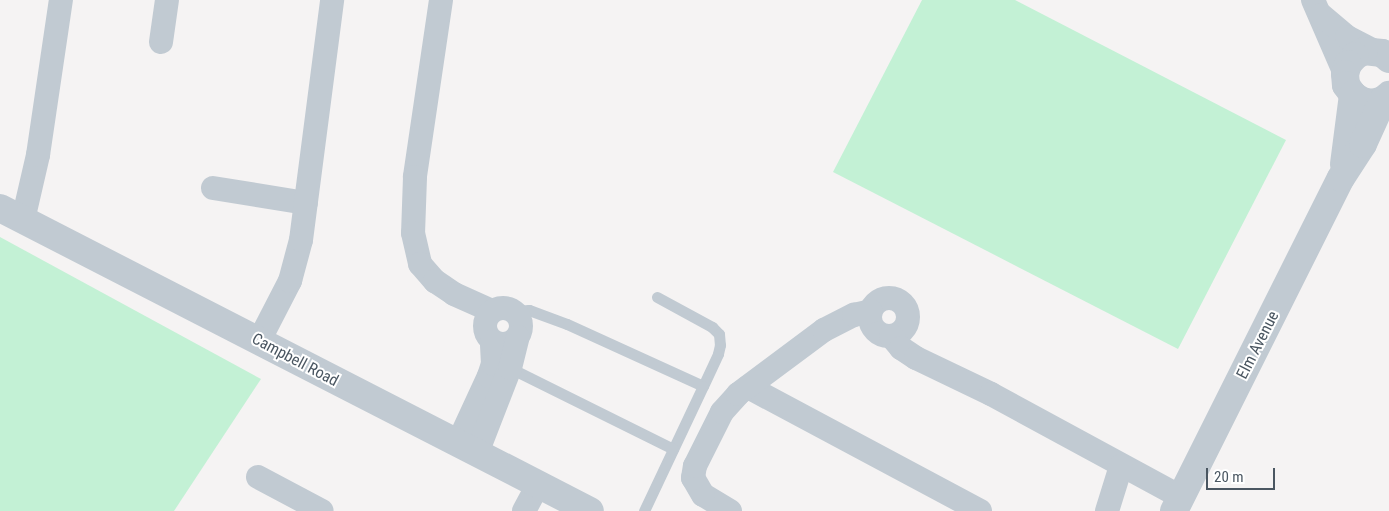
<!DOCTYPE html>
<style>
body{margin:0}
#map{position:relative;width:1389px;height:511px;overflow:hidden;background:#f5f3f3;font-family:"Roboto Condensed",sans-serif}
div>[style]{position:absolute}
.green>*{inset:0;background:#c3f1d5}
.service>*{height:11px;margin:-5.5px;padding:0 5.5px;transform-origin:5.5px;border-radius:5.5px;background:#c1cad2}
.minor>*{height:24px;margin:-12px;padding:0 12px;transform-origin:12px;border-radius:12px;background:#c1cad2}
.minor>.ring{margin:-12px;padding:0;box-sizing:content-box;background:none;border:24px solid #c1cad2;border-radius:50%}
.tertiary>*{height:28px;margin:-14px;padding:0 14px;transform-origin:14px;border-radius:14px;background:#c1cad2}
span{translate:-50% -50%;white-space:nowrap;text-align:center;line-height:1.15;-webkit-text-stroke:4px #fff;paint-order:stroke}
.street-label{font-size:16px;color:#4a5661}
.scale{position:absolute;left:1206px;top:468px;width:69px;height:22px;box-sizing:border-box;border:2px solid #4a5661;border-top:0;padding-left:6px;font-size:15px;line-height:18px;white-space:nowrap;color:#4a5661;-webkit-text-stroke:4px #fff;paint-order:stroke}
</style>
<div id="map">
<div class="green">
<i style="clip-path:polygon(922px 0,1015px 0,1286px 140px,1178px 349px,833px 172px)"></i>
<i style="clip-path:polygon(0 237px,261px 379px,174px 511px,0 511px)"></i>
</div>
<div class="service">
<i style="left:657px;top:297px;width:63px;rotate:28.6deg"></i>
<i style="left:712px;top:327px;width:10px;rotate:45deg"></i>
<i style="left:719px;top:334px;width:11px;rotate:85deg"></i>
<i style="left:720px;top:345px;width:9px;rotate:103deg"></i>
<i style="left:718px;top:354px;width:35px;rotate:115deg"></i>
<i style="left:513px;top:311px;width:16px;rotate:-4deg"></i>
<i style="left:529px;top:310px;width:40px;rotate:20.2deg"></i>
<i style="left:567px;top:324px;width:149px;rotate:24.5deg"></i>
<i style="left:703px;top:386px;width:138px;rotate:115.3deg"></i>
<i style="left:510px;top:368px;width:182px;rotate:26.4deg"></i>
</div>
<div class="minor">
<i style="left:441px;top:0;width:179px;rotate:98.4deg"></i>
<i style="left:415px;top:177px;width:56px;rotate:92deg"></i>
<i style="left:413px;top:233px;width:32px;rotate:77deg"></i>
<i style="left:420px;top:264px;width:23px;rotate:49deg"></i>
<i style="left:435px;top:281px;width:23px;rotate:34deg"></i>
<i style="left:454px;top:294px;width:42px;rotate:24.1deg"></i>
<i style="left:1313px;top:0;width:81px;rotate:66.6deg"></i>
<i style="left:1321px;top:15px;width:34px;rotate:40deg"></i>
<i style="left:1347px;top:37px;width:31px;rotate:27deg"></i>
<i style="left:161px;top:42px;width:42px;rotate:-81.9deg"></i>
<i style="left:213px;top:188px;width:94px;rotate:9.2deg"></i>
<i style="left:23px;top:220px;width:67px;rotate:-77deg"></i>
<i style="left:38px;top:155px;width:157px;rotate:-81.6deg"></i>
<i class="ring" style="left:870px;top:298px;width:14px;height:14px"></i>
<i class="ring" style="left:485px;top:308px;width:12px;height:12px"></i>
<i style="left:891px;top:336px;width:16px;rotate:50deg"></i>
<i style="left:901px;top:348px;width:18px;rotate:34deg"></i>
<i style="left:916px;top:358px;width:83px;rotate:25.6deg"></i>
<i style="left:991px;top:394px;width:216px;rotate:28.5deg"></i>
<i style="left:259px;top:341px;width:68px;rotate:-62.7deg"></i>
<i style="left:290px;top:281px;width:42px;rotate:-75deg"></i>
<i style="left:301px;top:240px;width:242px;rotate:-82.6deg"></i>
<i style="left:748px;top:387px;width:263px;rotate:28.1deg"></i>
<i style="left:458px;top:443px;width:74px;rotate:-65.2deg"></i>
<i style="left:489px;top:376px;width:13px;rotate:-72deg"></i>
<i style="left:493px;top:364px;width:22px;rotate:-93deg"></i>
<i style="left:477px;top:453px;width:91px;rotate:-68.8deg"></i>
<i style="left:510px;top:368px;width:32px;rotate:-76deg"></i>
<i style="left:258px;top:477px;width:72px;rotate:28deg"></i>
<i style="left:524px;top:511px;width:30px;rotate:-62deg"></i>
<i style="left:730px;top:511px;width:31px;rotate:-149deg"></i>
<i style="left:703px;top:495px;width:20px;rotate:-120deg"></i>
<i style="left:693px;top:478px;width:12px;rotate:-81deg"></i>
<i style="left:695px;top:466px;width:60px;rotate:-63.4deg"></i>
<i style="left:722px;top:412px;width:24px;rotate:-48deg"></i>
<i style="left:738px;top:394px;width:107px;rotate:-36.7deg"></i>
<i style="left:824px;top:330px;width:34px;rotate:-27deg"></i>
<i style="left:854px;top:315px;width:17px;rotate:-13deg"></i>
<i style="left:1107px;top:511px;width:47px;rotate:-72.7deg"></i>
</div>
<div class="tertiary">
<i style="left:1389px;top:59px;width:9px;rotate:-139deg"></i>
<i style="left:1382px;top:53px;width:18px;rotate:-174deg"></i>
<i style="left:1364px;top:51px;width:10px;rotate:151deg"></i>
<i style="left:1355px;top:56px;width:11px;rotate:131deg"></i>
<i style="left:1348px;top:64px;width:10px;rotate:107deg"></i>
<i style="left:1345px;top:74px;width:11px;rotate:85deg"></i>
<i style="left:1346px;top:85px;width:12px;rotate:55deg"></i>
<i style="left:1353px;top:95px;width:11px;rotate:34deg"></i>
<i style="left:1362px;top:101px;width:10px;rotate:11deg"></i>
<i style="left:1372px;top:103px;width:11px;rotate:-15deg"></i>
<i style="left:1383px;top:100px;width:8px;rotate:-40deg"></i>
<i style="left:1344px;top:164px;width:70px;rotate:-82.6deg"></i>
<i style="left:0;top:208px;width:663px;rotate:27.18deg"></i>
<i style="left:1174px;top:511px;width:373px;rotate:-63.4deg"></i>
<i style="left:1341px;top:178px;width:40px;rotate:-57.1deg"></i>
<i style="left:1363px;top:144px;width:48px;rotate:-65.6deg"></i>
</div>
<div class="street-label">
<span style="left:1258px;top:345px;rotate:-63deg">Elm Avenue</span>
<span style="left:295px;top:360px;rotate:28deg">Campbell Road</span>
</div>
<div class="scale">20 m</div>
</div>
